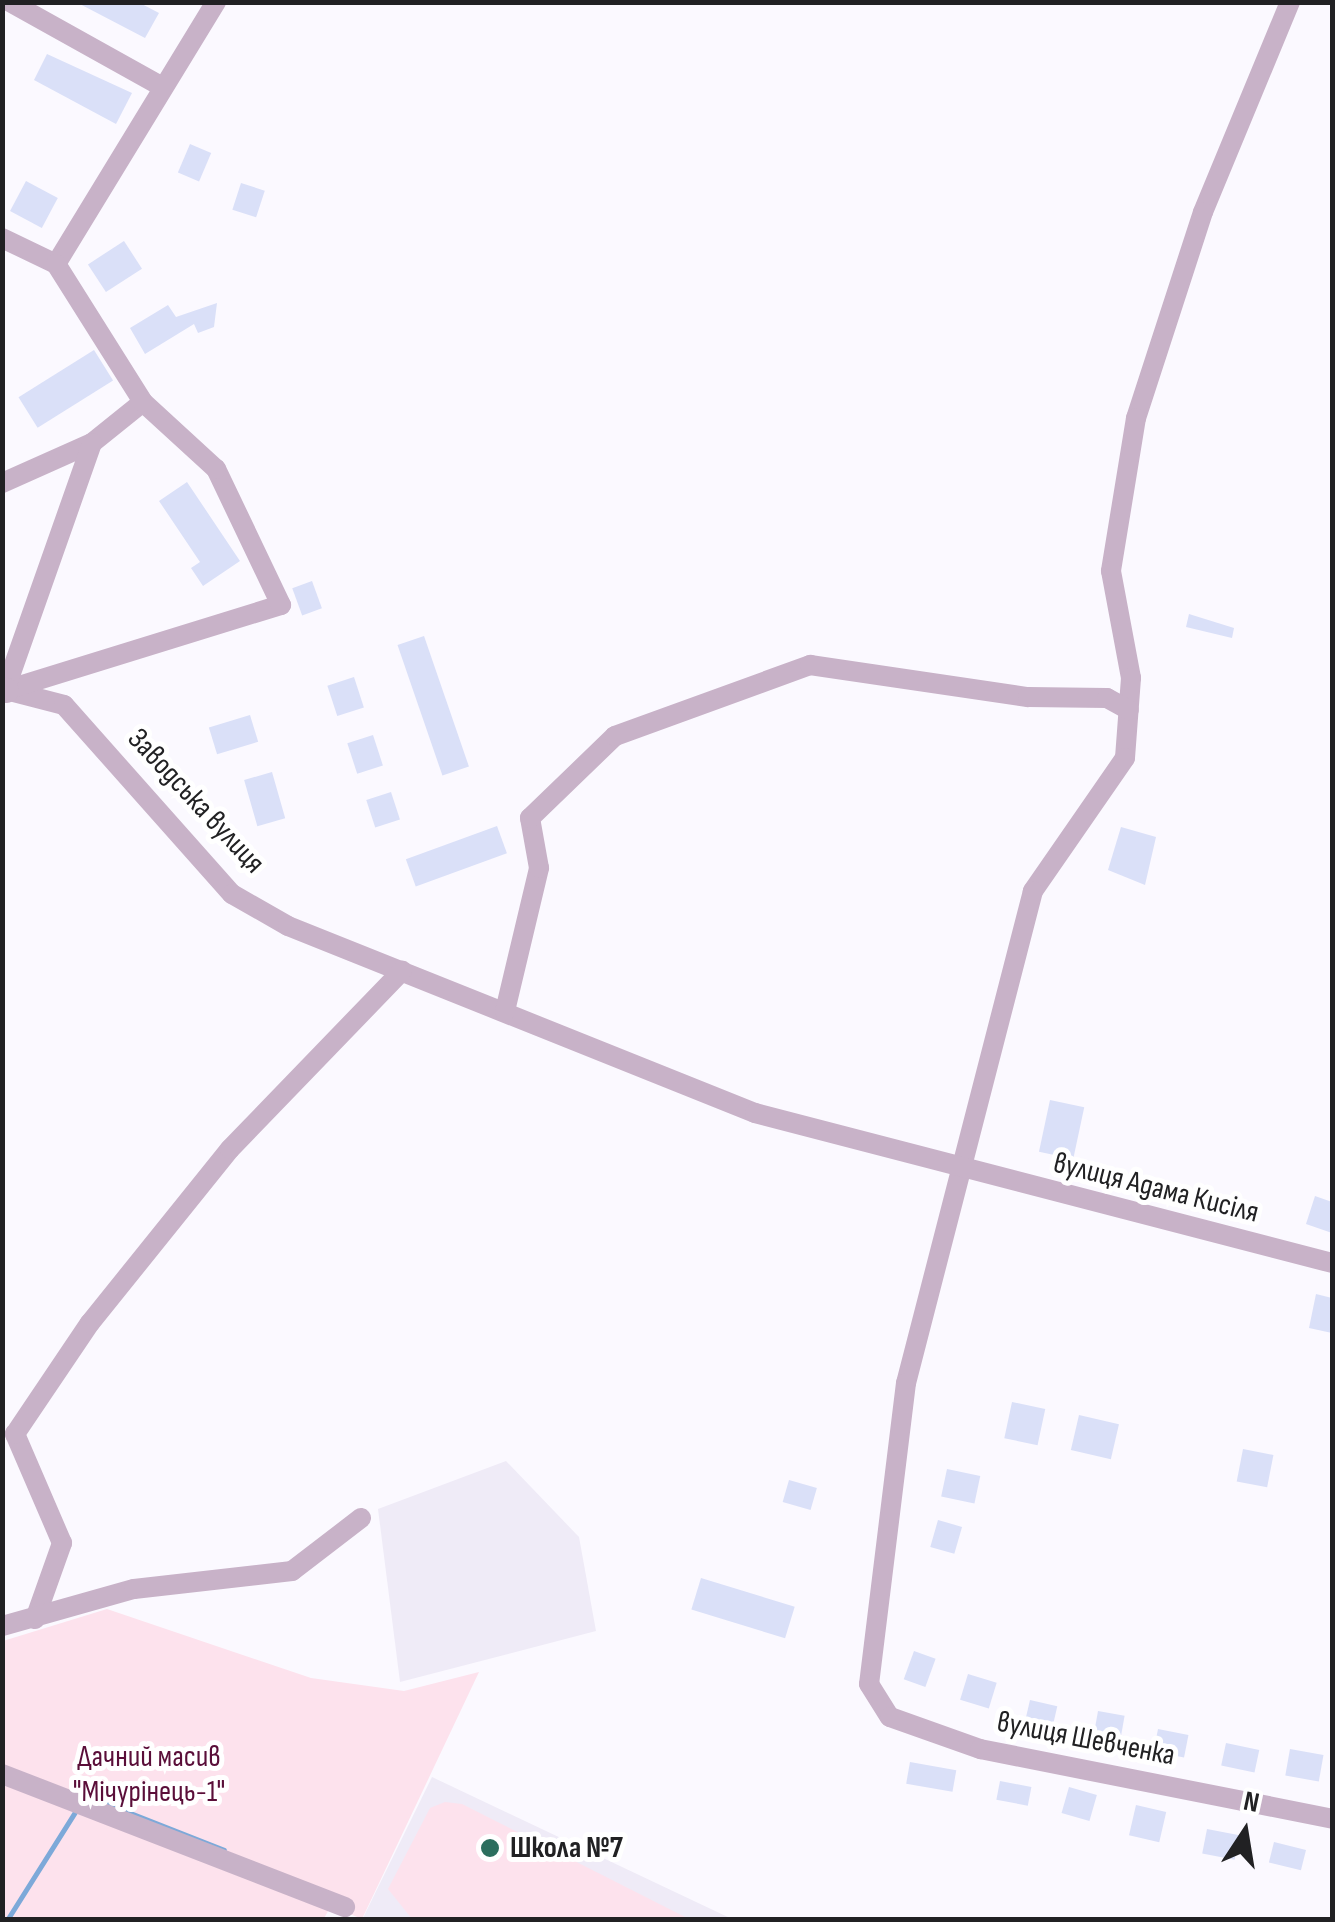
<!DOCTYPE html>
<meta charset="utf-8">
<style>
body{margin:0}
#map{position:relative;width:1335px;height:1922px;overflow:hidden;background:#fbf9ff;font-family:"Sofia Sans Condensed",sans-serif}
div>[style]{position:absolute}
.built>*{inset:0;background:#efebf7}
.green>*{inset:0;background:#fde2ed}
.stream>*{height:5px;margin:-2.5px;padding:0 2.5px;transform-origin:2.5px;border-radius:2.5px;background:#7da9d9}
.building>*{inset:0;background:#dae0f8;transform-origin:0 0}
.minor>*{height:20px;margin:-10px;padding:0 10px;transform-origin:10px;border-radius:10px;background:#c8b2c8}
.tertiary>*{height:25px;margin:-12.5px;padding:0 12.5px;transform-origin:12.5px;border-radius:12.5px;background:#c8b2c8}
.dots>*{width:28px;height:28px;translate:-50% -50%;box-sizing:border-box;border:5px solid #fff;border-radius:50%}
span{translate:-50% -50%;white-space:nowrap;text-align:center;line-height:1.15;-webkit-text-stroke:10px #fff;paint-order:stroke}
.street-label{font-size:30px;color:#212123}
.park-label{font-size:30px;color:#5a0e39}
.poi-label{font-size:30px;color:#212123;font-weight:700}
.left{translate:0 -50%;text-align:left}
.frame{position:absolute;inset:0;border:5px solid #212123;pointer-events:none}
.north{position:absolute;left:1195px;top:1782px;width:100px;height:100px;-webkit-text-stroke:8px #fff;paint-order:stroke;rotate:12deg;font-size:28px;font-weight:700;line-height:40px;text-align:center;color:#212123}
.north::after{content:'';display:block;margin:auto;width:35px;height:45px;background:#212123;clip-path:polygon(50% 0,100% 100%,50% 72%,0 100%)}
</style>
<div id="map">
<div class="built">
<i style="clip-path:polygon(506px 1461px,579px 1537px,596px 1631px,400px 1682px,378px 1509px)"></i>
<i style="clip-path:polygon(432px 1777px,732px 1919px,362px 1920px)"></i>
</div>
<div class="green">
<i style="clip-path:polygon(107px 1609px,311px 1678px,404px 1691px,479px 1672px,362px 1919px,331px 1906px,323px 1920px,3px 1920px,3px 1641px)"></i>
<i style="clip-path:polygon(445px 1802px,462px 1804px,689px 1919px,412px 1919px,388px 1889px,430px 1808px)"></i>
</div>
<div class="stream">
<i style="left:87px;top:1796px;width:147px;rotate:21.5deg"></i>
<i style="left:7px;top:1920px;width:131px;rotate:-57.8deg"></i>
</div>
<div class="building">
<i style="clip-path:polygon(76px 2px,138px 2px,159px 13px,145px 38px)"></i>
<i style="clip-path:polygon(47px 54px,132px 93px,116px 124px,34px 80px)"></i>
<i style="left:190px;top:144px;width:23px;height:31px;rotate:23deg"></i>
<i style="left:26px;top:181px;width:36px;height:34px;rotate:28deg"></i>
<i style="left:241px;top:183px;width:25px;height:28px;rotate:18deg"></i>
<i style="left:124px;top:241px;width:33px;height:43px;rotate:57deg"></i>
<i style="clip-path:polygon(217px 303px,214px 327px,198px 333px,194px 324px,145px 354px,130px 328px,168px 305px,176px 317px)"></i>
<i style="left:94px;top:350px;width:36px;height:89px;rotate:58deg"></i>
<i style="clip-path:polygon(187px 482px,240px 561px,203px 586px,191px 568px,200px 562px,159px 501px)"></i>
<i style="left:312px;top:581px;width:29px;height:21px;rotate:70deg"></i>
<i style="clip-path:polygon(1189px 614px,1234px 628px,1232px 638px,1186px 627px)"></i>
<i style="left:424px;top:636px;width:138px;height:28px;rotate:71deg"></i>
<i style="left:354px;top:677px;width:32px;height:28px;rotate:72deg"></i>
<i style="left:250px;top:715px;width:28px;height:43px;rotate:73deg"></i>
<i style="left:373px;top:735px;width:32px;height:27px;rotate:72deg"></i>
<i style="left:272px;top:772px;width:48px;height:29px;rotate:74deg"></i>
<i style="left:391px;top:792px;width:29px;height:26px;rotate:72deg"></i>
<i style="left:497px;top:826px;width:29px;height:97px;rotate:70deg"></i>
<i style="clip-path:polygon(1121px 827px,1156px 837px,1145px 885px,1108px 870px)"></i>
<i style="left:1050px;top:1100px;width:35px;height:53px;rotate:12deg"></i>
<i style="clip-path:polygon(1315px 1196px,1332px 1202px,1332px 1233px,1306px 1224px)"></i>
<i style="clip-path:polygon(1316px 1294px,1332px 1298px,1332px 1333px,1309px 1328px)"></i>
<i style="left:1012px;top:1402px;width:34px;height:37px;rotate:12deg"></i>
<i style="left:1079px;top:1415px;width:41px;height:36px;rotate:13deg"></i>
<i style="left:1243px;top:1449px;width:31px;height:33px;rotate:11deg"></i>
<i style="left:947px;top:1469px;width:34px;height:28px;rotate:12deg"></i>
<i style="left:789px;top:1480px;width:29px;height:23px;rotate:16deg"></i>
<i style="left:938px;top:1520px;width:25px;height:28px;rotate:16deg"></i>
<i style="left:701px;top:1578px;width:98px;height:33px;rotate:17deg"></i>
<i style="left:914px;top:1651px;width:23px;height:30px;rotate:20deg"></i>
<i style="left:968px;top:1674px;width:30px;height:27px;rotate:17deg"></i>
<i style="left:1030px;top:1700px;width:28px;height:25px;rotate:13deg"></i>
<i style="left:1098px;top:1711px;width:27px;height:29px;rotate:10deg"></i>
<i style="left:1158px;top:1729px;width:31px;height:23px;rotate:11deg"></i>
<i style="left:1226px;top:1743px;width:34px;height:23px;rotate:12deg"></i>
<i style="left:1290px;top:1749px;width:34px;height:27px;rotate:10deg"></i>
<i style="left:910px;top:1762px;width:47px;height:22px;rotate:10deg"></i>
<i style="left:1000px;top:1781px;width:32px;height:19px;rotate:11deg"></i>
<i style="left:1069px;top:1787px;width:29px;height:27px;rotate:16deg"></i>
<i style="left:1136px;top:1805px;width:31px;height:31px;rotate:13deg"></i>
<i style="left:1207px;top:1829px;width:33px;height:25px;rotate:11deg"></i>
<i style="left:1274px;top:1842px;width:33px;height:21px;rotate:14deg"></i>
</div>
<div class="minor">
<i style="left:10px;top:2px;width:171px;rotate:29.1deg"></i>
<i style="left:1290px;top:2px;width:227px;rotate:112.5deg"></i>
<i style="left:1203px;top:212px;width:217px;rotate:108deg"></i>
<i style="left:1136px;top:418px;width:155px;rotate:99.3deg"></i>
<i style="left:1111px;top:571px;width:109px;rotate:79.4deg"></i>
<i style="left:1131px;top:678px;width:80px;rotate:94.3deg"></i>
<i style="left:1125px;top:758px;width:162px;rotate:124.7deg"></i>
<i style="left:1033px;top:891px;width:508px;rotate:104.47deg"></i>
<i style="left:906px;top:1383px;width:303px;rotate:97deg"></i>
<i style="left:869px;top:1684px;width:39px;rotate:58deg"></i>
<i style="left:890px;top:1717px;width:96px;rotate:19.6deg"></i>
<i style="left:980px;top:1749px;width:359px;rotate:11.2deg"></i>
<i style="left:2px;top:238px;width:60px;rotate:25.7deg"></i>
<i style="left:56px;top:264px;width:307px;rotate:-58.6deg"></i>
<i style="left:2px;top:483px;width:98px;rotate:-24deg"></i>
<i style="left:92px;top:443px;width:65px;rotate:-38.8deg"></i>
<i style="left:6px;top:690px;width:60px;rotate:14.5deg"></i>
<i style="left:64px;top:705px;width:253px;rotate:48.4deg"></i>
<i style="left:232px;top:894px;width:64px;rotate:29.7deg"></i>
<i style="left:288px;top:926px;width:503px;rotate:21.82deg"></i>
<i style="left:755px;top:1113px;width:596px;rotate:14.57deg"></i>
<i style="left:6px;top:690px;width:288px;rotate:-17.2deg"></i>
<i style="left:281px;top:605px;width:151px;rotate:-115.5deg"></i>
<i style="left:216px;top:469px;width:99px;rotate:-137.5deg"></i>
<i style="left:143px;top:402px;width:163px;rotate:-122.2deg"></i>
<i style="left:4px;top:693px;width:265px;rotate:-70.6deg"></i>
<i style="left:505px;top:1011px;width:147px;rotate:-76.6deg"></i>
<i style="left:539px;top:868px;width:51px;rotate:-100.2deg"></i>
<i style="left:530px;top:818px;width:118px;rotate:-44deg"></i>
<i style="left:615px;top:736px;width:208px;rotate:-20deg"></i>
<i style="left:810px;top:665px;width:220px;rotate:8.4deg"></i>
<i style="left:1028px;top:697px;width:79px;rotate:0.7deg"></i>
<i style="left:1107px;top:698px;width:25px;rotate:29deg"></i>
<i style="left:35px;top:1619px;width:81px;rotate:-70.4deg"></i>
<i style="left:62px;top:1543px;width:119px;rotate:-113.3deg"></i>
<i style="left:15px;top:1434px;width:134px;rotate:-56deg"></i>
<i style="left:90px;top:1323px;width:223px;rotate:-51.2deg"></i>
<i style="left:230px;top:1149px;width:248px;rotate:-46deg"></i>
<i style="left:2px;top:1626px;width:137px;rotate:-15.7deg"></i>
<i style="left:134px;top:1589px;width:159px;rotate:-6.5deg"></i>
<i style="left:292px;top:1571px;width:87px;rotate:-37.5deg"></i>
<i style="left:2px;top:1774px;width:368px;rotate:21.2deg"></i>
</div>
<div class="tertiary">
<i style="left:2px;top:689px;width:4px;rotate:14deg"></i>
</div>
<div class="dots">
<i style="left:490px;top:1848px;background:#2c6e5e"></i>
</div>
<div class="street-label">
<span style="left:196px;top:801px;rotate:47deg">Заводська вулиця</span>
<span style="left:1156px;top:1188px;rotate:14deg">вулиця Адама Кисіля</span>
<span style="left:1086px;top:1739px;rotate:11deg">вулиця Шевченка</span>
</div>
<div class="park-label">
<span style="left:149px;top:1774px">Дачний масив<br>"Мічурінець-1"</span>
</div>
<div class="poi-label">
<span class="left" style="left:510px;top:1848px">Школа №7</span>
</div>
<div class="frame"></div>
<div class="north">N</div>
</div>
